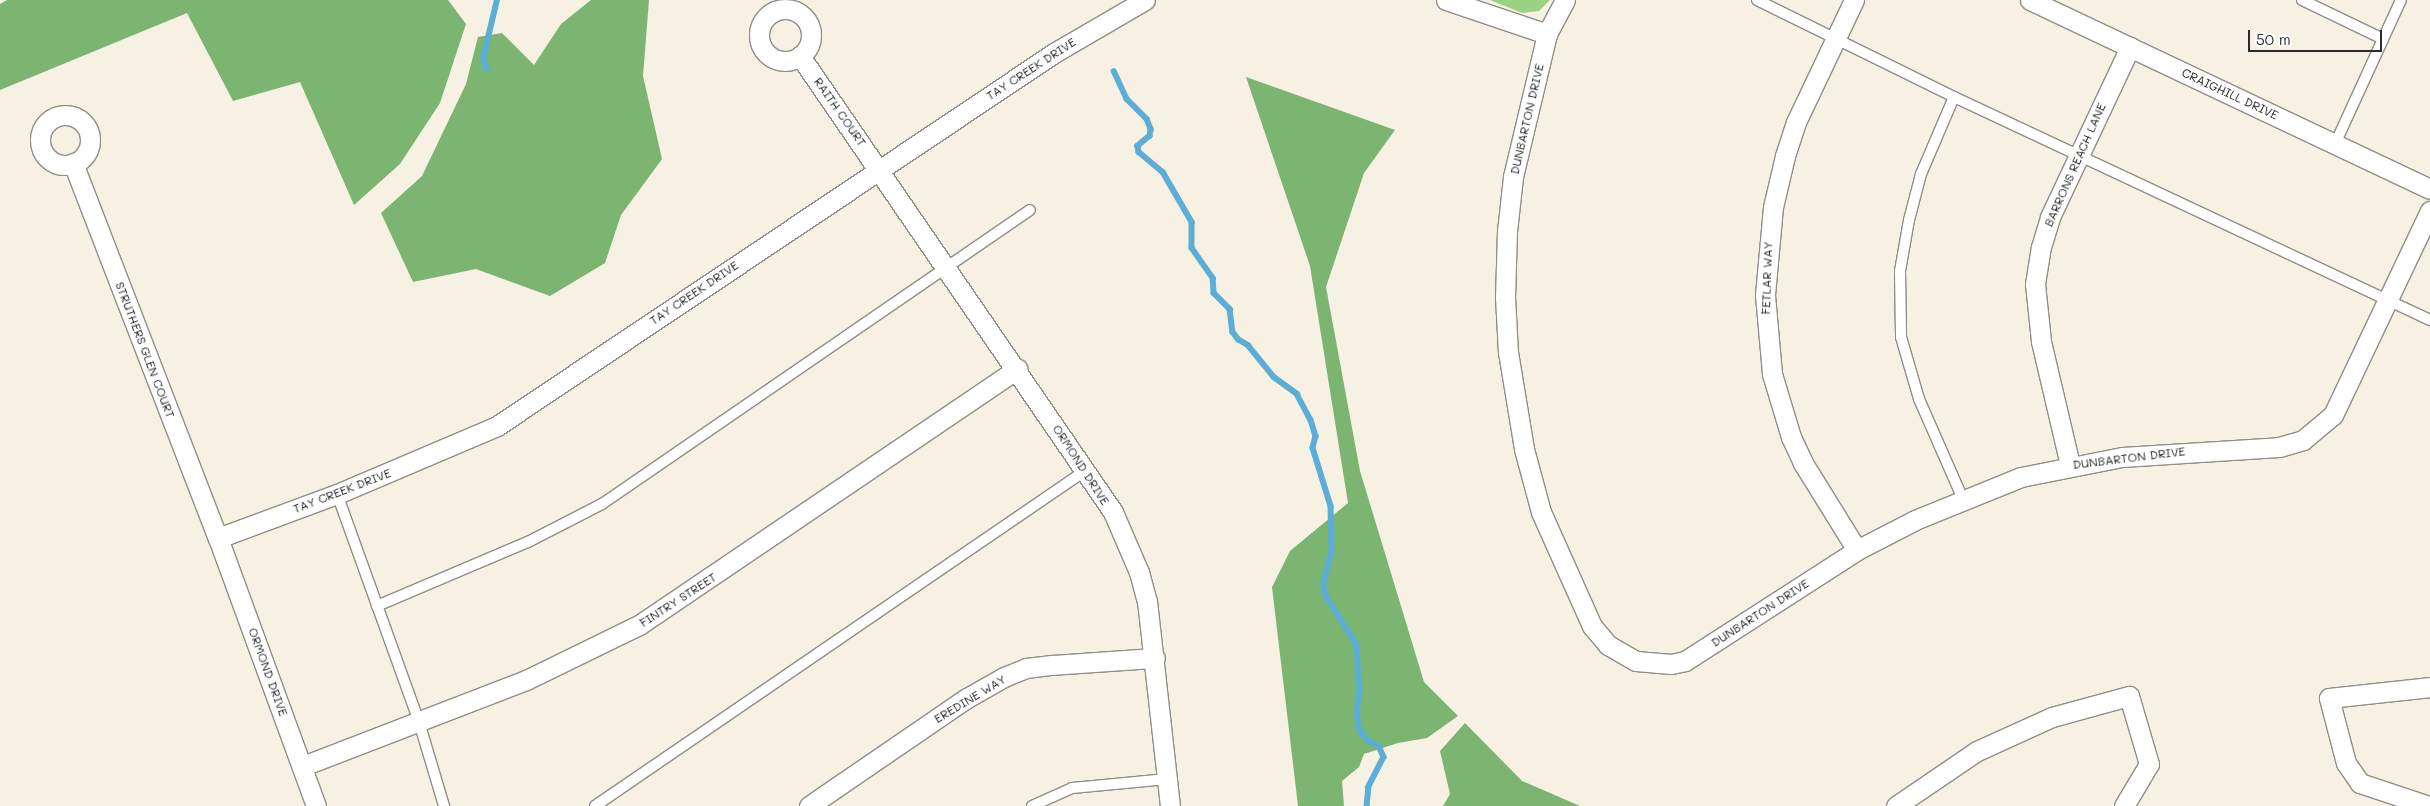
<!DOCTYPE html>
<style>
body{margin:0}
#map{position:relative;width:2430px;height:806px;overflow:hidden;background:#f6f1e2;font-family:Mali,sans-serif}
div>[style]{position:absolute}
.green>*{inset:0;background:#9bd284}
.forest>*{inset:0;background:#7cb472}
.stream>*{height:5.5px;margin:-2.75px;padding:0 2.75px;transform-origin:2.75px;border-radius:2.75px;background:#5caed7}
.roads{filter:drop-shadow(1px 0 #908e86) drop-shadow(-1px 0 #908e86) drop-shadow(0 1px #908e86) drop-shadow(0 -1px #908e86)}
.lane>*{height:10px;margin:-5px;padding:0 5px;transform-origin:5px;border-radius:5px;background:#fff}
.street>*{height:19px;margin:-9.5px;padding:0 9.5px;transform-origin:9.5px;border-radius:9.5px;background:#fff}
.street>.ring{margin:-9.5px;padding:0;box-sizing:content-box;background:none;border:19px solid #fff;border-radius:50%}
span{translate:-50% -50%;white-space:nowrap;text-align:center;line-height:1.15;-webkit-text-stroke:4px #fff;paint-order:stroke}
.street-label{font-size:12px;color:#2b2b2b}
.scale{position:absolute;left:2248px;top:30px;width:134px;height:22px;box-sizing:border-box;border:2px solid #2b2b2b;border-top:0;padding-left:6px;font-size:15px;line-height:18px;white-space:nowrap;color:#2b2b2b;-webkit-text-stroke:4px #fff;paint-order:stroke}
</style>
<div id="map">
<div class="green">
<i style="clip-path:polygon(1490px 0,1550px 0,1539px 11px,1522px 13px)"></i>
</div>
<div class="forest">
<i style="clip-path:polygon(7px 0,448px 0,466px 24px,440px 103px,400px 164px,354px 205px,300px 82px,233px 101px,187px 13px,0 90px,0 4px)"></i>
<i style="clip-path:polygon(591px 0,649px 0,643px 76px,662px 159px,621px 215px,605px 263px,550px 296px,476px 269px,413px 282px,381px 213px,422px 176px,466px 84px,478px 37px,502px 33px,534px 65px,561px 24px)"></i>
<i style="clip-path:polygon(1246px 77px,1395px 130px,1364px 173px,1326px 287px,1360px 471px,1424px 682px,1458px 716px,1427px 738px,1398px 743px,1364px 754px,1359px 767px,1342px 781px,1344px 806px,1298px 806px,1272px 587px,1290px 551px,1348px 503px,1310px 266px)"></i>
<i style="clip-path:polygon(1465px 723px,1522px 781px,1580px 806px,1443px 806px,1450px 794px,1440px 751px)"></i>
</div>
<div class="stream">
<i style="left:487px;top:69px;width:11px;rotate:-112deg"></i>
<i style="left:483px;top:59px;width:61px;rotate:-76.7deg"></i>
<i style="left:1114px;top:71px;width:31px;rotate:65deg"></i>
<i style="left:1127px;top:99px;width:28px;rotate:45deg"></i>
<i style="left:1147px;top:119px;width:11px;rotate:68deg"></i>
<i style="left:1151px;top:129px;width:7px;rotate:98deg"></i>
<i style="left:1150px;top:136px;width:16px;rotate:140deg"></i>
<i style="left:1138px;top:146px;width:6px;rotate:81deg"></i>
<i style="left:1139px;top:152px;width:31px;rotate:40deg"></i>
<i style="left:1163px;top:172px;width:58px;rotate:59.9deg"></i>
<i style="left:1192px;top:222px;width:26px;rotate:90deg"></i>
<i style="left:1192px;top:248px;width:37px;rotate:55deg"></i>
<i style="left:1213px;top:278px;width:15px;rotate:86deg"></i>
<i style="left:1214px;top:293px;width:23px;rotate:45deg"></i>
<i style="left:1230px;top:309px;width:23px;rotate:83deg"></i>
<i style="left:1233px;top:332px;width:9px;rotate:54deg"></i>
<i style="left:1238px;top:339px;width:12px;rotate:31deg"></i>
<i style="left:1248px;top:345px;width:41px;rotate:50.9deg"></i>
<i style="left:1274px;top:377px;width:29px;rotate:36deg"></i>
<i style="left:1297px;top:394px;width:30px;rotate:62deg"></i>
<i style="left:1311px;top:420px;width:17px;rotate:73deg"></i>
<i style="left:1316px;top:436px;width:12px;rotate:104deg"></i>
<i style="left:1313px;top:448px;width:61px;rotate:72.8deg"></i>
<i style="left:1331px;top:506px;width:45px;rotate:88.7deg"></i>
<i style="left:1332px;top:551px;width:32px;rotate:104deg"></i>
<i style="left:1324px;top:582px;width:12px;rotate:85deg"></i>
<i style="left:1325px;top:594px;width:60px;rotate:57.9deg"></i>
<i style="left:1357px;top:645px;width:46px;rotate:86.3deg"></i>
<i style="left:1360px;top:691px;width:24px;rotate:97deg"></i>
<i style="left:1357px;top:715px;width:16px;rotate:79deg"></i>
<i style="left:1360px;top:731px;width:15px;rotate:48deg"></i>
<i style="left:1370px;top:742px;width:10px;rotate:24deg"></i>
<i style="left:1379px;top:746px;width:12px;rotate:66deg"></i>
<i style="left:1384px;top:757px;width:34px;rotate:117deg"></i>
<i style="left:1369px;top:787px;width:19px;rotate:96deg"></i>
</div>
<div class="roads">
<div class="lane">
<i style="left:1757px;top:0;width:220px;rotate:26.2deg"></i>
<i style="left:1954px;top:97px;width:526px;rotate:25.1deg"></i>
<i style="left:2302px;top:0;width:90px;rotate:25.7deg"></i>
<i style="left:1954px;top:97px;width:84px;rotate:113.2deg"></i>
<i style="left:1921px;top:174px;width:48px;rotate:104.6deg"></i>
<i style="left:1909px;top:220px;width:52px;rotate:100deg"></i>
<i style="left:1900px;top:271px;width:66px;rotate:89.1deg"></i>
<i style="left:1901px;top:337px;width:65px;rotate:73.8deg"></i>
<i style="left:1919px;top:399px;width:109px;rotate:66.3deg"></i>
<i style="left:2335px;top:144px;width:158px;rotate:-65.4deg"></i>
<i style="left:337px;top:494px;width:242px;rotate:70.2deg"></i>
<i style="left:419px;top:722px;width:88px;rotate:73.4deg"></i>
<i style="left:377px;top:606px;width:164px;rotate:-23deg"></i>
<i style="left:528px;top:542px;width:83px;rotate:-27.2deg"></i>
<i style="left:602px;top:504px;width:519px;rotate:-34.49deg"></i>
<i style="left:595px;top:806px;width:595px;rotate:-34.38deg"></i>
<i style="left:1032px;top:806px;width:44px;rotate:-24.2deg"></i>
<i style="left:1072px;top:788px;width:96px;rotate:-5.4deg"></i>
</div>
<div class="street">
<i style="left:1446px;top:0;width:107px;rotate:18.6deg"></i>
<i style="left:1565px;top:0;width:38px;rotate:118deg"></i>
<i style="left:1547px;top:34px;width:147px;rotate:103.4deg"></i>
<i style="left:1513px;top:177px;width:54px;rotate:96.3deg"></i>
<i style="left:1507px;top:231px;width:66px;rotate:91.7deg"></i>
<i style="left:1505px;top:297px;width:55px;rotate:86.9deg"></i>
<i style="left:1508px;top:352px;width:98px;rotate:80.6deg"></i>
<i style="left:1524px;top:449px;width:65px;rotate:74.9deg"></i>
<i style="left:1541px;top:512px;width:125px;rotate:65.9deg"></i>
<i style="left:1592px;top:626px;width:25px;rotate:50deg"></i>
<i style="left:1608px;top:645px;width:32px;rotate:30deg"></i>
<i style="left:1636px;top:661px;width:35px;rotate:5deg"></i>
<i style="left:1671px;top:664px;width:14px;rotate:-12deg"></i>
<i style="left:1685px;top:661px;width:205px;rotate:-32.8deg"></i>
<i style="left:1857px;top:550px;width:65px;rotate:-27.3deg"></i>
<i style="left:1915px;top:520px;width:114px;rotate:-22.1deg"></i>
<i style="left:2021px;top:477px;width:103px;rotate:-11.2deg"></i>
<i style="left:2122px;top:457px;width:157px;rotate:-3.6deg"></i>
<i style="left:2279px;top:447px;width:25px;rotate:-16deg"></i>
<i style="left:2303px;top:440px;width:39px;rotate:-40deg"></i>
<i style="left:2333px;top:415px;width:226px;rotate:-64.6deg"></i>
<i style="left:1854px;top:0;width:135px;rotate:115.4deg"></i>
<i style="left:1796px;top:122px;width:36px;rotate:108deg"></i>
<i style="left:1785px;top:156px;width:52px;rotate:103.2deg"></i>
<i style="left:1773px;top:207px;width:88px;rotate:95.2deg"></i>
<i style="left:1765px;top:295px;width:79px;rotate:84.9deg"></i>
<i style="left:1772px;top:374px;width:66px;rotate:73.2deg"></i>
<i style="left:1791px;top:437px;width:29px;rotate:65deg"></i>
<i style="left:1803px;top:463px;width:102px;rotate:58.2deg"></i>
<i style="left:2030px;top:0;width:442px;rotate:25.3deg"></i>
<i class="ring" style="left:759px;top:9px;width:33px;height:33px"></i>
<i style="left:800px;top:56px;width:553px;rotate:55.53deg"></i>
<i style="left:1113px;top:512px;width:65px;rotate:66.6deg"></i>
<i style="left:1139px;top:572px;width:30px;rotate:75deg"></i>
<i style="left:1147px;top:601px;width:206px;rotate:83.6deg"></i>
<i class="ring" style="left:40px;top:115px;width:31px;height:31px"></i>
<i style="left:73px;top:163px;width:402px;rotate:68.9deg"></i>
<i style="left:218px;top:538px;width:285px;rotate:69.9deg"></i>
<i style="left:2070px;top:465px;width:127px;rotate:-103.2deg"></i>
<i style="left:2041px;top:341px;width:57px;rotate:-96deg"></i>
<i style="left:2035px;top:284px;width:37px;rotate:-81deg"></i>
<i style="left:2041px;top:247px;width:31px;rotate:-73deg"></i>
<i style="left:2050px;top:217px;width:188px;rotate:-64.8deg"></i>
<i style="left:218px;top:538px;width:127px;rotate:-20.3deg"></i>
<i style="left:337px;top:494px;width:174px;rotate:-23deg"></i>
<i style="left:497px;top:426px;width:670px;rotate:-33.81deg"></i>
<i style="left:1054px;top:53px;width:105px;rotate:-30.2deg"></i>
<i style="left:303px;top:766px;width:239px;rotate:-21.1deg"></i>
<i style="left:526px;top:680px;width:126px;rotate:-26deg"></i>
<i style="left:639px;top:625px;width:457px;rotate:-34.1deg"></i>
<i style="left:809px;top:806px;width:191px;rotate:-34.4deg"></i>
<i style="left:967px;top:698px;width:43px;rotate:-29.6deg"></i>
<i style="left:1004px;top:677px;width:24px;rotate:-22deg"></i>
<i style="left:1026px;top:668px;width:26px;rotate:-7deg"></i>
<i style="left:1052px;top:665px;width:103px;rotate:-3.9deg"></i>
<i style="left:1896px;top:806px;width:98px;rotate:-34.2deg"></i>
<i style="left:1977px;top:751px;width:82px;rotate:-24.4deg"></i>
<i style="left:2052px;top:717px;width:80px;rotate:-15.3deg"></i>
<i style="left:2129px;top:696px;width:71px;rotate:73.6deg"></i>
<i style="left:2149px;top:764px;width:49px;rotate:120.8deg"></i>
<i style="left:2429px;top:806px;width:73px;rotate:-161.6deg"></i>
<i style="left:2360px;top:783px;width:24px;rotate:-125deg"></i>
<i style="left:2346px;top:763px;width:67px;rotate:-104.7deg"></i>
<i style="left:2329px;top:698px;width:102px;rotate:-6.2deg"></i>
</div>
</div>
<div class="street-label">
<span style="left:1031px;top:69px;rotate:-33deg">TAY CREEK DRIVE</span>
<span style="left:2230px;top:94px;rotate:25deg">CRAIGHILL DRIVE</span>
<span style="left:840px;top:112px;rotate:55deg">RAITH COURT</span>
<span style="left:1527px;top:119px;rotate:-77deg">DUNBARTON DRIVE</span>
<span style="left:2075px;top:165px;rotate:-66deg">BARRONS REACH LANE</span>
<span style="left:1767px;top:278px;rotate:-88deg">FETLAR WAY</span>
<span style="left:694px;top:293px;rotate:-34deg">TAY CREEK DRIVE</span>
<span style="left:145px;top:350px;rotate:69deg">STRUTHERS GLEN COURT</span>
<span style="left:2129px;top:458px;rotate:-7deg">DUNBARTON DRIVE</span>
<span style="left:1081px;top:465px;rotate:57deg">ORMOND DRIVE</span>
<span style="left:342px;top:491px;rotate:-21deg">TAY CREEK DRIVE</span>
<span style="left:678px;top:600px;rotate:-33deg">FINTRY STREET</span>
<span style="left:1760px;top:613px;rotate:-33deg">DUNBARTON DRIVE</span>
<span style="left:268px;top:672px;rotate:70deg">ORMOND DRIVE</span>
<span style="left:970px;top:699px;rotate:-31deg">EREDINE WAY</span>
</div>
<div class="scale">50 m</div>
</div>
